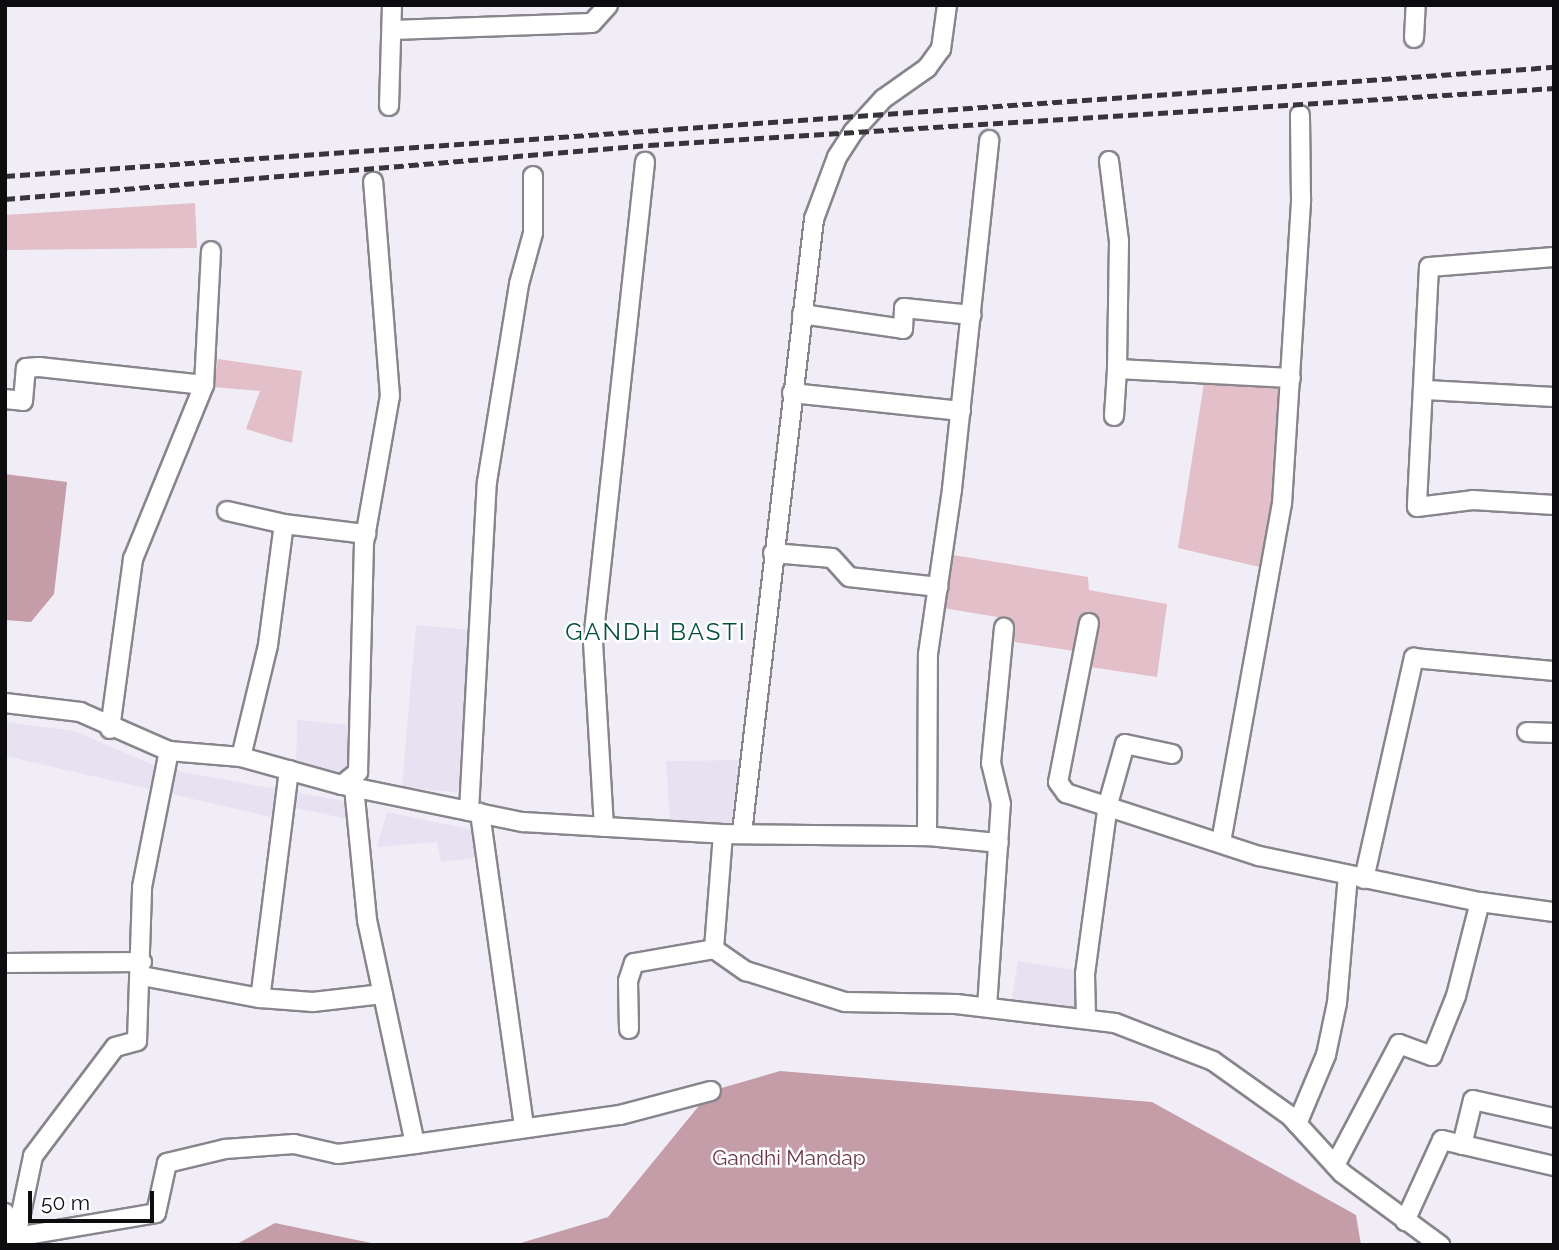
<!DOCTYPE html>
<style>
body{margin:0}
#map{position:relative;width:1559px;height:1250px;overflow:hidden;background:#f1edf7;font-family:Raleway,sans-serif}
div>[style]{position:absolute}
.built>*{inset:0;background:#e7e1f2;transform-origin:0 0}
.green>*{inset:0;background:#e2bfc9}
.forest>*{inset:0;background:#c49da9}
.roads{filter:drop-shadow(2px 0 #88858d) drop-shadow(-2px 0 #88858d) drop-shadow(0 2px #88858d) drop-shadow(0 -2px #88858d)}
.street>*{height:18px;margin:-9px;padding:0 9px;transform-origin:9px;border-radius:9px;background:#fff}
.rail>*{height:5px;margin-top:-2.5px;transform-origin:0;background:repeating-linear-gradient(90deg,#37353a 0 10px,transparent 0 15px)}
span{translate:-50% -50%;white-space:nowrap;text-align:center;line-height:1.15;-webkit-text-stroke:5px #fdfcfe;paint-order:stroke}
.park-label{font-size:21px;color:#6b3649}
.quarter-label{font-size:24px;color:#055138;letter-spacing:2px}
.frame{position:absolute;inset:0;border:7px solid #0d0c0f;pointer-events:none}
.scale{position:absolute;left:28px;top:1191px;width:126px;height:32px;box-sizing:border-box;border:4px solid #0d0c0f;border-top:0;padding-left:9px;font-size:21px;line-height:24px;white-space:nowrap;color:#0d0c0f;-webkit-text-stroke:5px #fdfcfe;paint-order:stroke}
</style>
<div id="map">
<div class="built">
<i style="left:416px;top:625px;width:60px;height:163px;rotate:5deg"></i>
<i style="clip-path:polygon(297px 720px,348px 725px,349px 765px,343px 774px,335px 777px,296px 767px)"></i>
<i style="clip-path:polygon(5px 722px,75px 731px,160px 768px,366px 805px,366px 823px,283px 805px,280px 819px,5px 756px)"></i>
<i style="clip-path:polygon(746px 760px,739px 816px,731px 823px,670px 822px,666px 761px)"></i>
<i style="clip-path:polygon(387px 812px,474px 830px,482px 857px,441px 862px,437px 842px,377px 847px)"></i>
<i style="left:1018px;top:961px;width:72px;height:42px;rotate:9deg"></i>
</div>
<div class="green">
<i style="clip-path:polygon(195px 203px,197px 248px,5px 250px,5px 215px)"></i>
<i style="clip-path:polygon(218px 359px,302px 371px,292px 443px,246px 429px,260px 391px,213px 387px)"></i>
<i style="clip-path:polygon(1204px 383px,1287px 389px,1268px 569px,1178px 548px)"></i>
<i style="clip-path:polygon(953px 555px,1088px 577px,1089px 590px,1167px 604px,1157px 677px,1090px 667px,1074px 651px,1002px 640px,1003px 618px,943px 608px)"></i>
</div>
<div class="forest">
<i style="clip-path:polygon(5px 474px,67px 482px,54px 594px,31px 622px,5px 620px)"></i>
<i style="clip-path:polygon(780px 1071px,1152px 1102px,1356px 1215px,1361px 1245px,514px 1245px,608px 1217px,711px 1091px)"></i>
<i style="clip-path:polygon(275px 1223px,347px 1238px,381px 1245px,235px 1245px)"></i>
</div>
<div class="roads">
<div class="street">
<i style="left:392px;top:30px;width:200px;rotate:-2deg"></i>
<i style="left:592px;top:23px;width:24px;rotate:-48deg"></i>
<i style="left:1414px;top:38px;width:33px;rotate:-87deg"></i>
<i style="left:389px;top:106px;width:101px;rotate:-88.3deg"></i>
<i style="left:1109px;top:161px;width:81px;rotate:82.9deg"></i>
<i style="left:1119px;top:241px;width:128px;rotate:90.9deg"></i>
<i style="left:1554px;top:257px;width:125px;rotate:175.4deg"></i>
<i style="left:1429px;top:267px;width:240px;rotate:92.9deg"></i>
<i style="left:1417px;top:507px;width:56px;rotate:-7.1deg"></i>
<i style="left:1473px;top:500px;width:81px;rotate:3.5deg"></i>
<i style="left:802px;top:314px;width:102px;rotate:8.4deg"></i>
<i style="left:903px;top:329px;width:21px;rotate:-87deg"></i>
<i style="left:904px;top:308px;width:68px;rotate:5.9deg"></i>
<i style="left:1426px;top:390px;width:128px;rotate:3.1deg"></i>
<i style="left:792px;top:393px;width:170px;rotate:6.1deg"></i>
<i style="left:5px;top:399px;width:18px;rotate:6deg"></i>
<i style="left:23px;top:401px;width:33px;rotate:-85deg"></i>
<i style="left:26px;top:368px;width:13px;rotate:-4deg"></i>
<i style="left:39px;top:367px;width:166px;rotate:6.2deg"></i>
<i style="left:1114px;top:416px;width:47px;rotate:-86.3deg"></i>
<i style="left:1117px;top:369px;width:174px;rotate:3deg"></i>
<i style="left:227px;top:511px;width:58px;rotate:12.8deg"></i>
<i style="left:773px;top:553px;width:59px;rotate:4.8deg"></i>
<i style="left:832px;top:558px;width:25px;rotate:48deg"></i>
<i style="left:849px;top:577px;width:90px;rotate:6.4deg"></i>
<i style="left:1089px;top:623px;width:162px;rotate:101deg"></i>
<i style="left:1058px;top:782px;width:14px;rotate:54deg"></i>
<i style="left:1066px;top:793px;width:203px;rotate:18.1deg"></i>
<i style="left:1259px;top:856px;width:226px;rotate:11.8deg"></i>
<i style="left:5px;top:703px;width:76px;rotate:6.8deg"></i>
<i style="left:80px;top:712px;width:97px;rotate:23.7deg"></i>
<i style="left:169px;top:751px;width:72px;rotate:4.8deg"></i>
<i style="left:241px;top:757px;width:105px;rotate:15.5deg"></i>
<i style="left:342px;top:785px;width:21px;rotate:-39deg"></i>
<i style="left:358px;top:772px;width:229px;rotate:-88.5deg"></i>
<i style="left:364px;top:543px;width:149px;rotate:-80deg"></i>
<i style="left:390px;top:396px;width:215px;rotate:-94.5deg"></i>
<i style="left:110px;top:729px;width:172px;rotate:-82.3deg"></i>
<i style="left:133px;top:559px;width:188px;rotate:-67.8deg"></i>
<i style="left:204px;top:385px;width:134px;rotate:-87deg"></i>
<i style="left:1527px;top:732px;width:27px;rotate:2deg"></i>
<i style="left:241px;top:757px;width:115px;rotate:-76.4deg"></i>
<i style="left:268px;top:645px;width:122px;rotate:-82.5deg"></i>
<i style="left:284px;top:524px;width:83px;rotate:7deg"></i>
<i style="left:289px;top:770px;width:230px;rotate:97.2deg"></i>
<i style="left:260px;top:998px;width:53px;rotate:4.3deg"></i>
<i style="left:313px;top:1002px;width:70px;rotate:-6.5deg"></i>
<i style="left:342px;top:785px;width:185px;rotate:11.6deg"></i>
<i style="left:523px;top:822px;width:200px;rotate:3.4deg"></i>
<i style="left:723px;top:834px;width:204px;rotate:0.6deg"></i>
<i style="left:927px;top:836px;width:182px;rotate:-89.7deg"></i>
<i style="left:928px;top:654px;width:167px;rotate:-81.7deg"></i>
<i style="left:952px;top:489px;width:351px;rotate:-83.9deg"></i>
<i style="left:354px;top:787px;width:134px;rotate:84.4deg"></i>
<i style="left:367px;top:920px;width:229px;rotate:77.9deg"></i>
<i style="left:415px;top:1144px;width:207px;rotate:-8.1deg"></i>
<i style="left:620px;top:1115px;width:94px;rotate:-14.8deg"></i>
<i style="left:469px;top:811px;width:329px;rotate:-86.9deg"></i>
<i style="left:487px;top:482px;width:201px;rotate:-80.8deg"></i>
<i style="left:519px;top:284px;width:53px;rotate:-74.6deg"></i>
<i style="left:533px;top:233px;width:57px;rotate:-90deg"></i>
<i style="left:480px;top:813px;width:315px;rotate:82deg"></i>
<i style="left:604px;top:827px;width:186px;rotate:-93.4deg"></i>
<i style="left:593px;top:641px;width:482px;rotate:-83.8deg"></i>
<i style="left:742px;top:833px;width:618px;rotate:-83.31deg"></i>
<i style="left:814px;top:219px;width:66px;rotate:-69.6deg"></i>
<i style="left:837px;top:157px;width:30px;rotate:-57deg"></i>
<i style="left:853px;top:132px;width:45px;rotate:-47.7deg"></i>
<i style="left:883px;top:99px;width:54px;rotate:-35.2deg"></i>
<i style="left:927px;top:68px;width:24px;rotate:-54deg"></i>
<i style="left:941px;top:49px;width:44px;rotate:-82.2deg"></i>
<i style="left:723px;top:834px;width:115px;rotate:94.5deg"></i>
<i style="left:714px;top:949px;width:39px;rotate:35deg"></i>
<i style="left:746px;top:971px;width:104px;rotate:17.4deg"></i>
<i style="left:845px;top:1002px;width:111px;rotate:1deg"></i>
<i style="left:956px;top:1004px;width:160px;rotate:6.8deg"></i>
<i style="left:1115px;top:1023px;width:105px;rotate:21.2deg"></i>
<i style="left:1213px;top:1061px;width:95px;rotate:35.5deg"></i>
<i style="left:1290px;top:1116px;width:77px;rotate:47.6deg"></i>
<i style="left:1342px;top:1173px;width:122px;rotate:36.3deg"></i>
<i style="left:927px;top:836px;width:72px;rotate:5.6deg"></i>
<i style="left:1221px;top:842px;width:343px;rotate:-79.8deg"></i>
<i style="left:1282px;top:504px;width:306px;rotate:-86.4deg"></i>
<i style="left:1301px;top:199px;width:84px;rotate:-90.7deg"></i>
<i style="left:1364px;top:879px;width:227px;rotate:-77.3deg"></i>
<i style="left:1414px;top:658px;width:141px;rotate:5.3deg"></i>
<i style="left:5px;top:963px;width:137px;rotate:-0.4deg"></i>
<i style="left:142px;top:976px;width:120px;rotate:10.6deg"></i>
<i style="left:987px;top:1007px;width:203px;rotate:-86.1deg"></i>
<i style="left:1001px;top:804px;width:42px;rotate:-103.7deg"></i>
<i style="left:991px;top:763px;width:136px;rotate:-84.5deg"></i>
<i style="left:1086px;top:1018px;width:44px;rotate:-91.3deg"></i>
<i style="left:1085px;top:974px;width:172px;rotate:-82.3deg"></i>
<i style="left:1108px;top:804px;width:62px;rotate:-74.2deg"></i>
<i style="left:1125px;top:744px;width:48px;rotate:12deg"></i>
<i style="left:629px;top:1029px;width:48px;rotate:-91.2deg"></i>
<i style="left:628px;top:981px;width:19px;rotate:-72deg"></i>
<i style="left:634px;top:963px;width:81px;rotate:-9.9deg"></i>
<i style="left:1297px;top:1124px;width:75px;rotate:-67.2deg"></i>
<i style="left:1326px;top:1055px;width:53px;rotate:-78.1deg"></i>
<i style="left:1337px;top:1003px;width:128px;rotate:-85.1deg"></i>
<i style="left:1462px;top:1145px;width:46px;rotate:-76.3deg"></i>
<i style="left:1473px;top:1100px;width:83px;rotate:12.5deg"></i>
<i style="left:1335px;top:1165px;width:137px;rotate:-62.1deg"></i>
<i style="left:1399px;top:1044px;width:35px;rotate:20deg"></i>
<i style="left:1432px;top:1056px;width:65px;rotate:-68.2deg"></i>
<i style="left:1456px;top:996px;width:97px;rotate:-75.7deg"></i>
<i style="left:1480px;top:902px;width:75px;rotate:7.7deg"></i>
<i style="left:5px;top:1213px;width:26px;rotate:65deg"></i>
<i style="left:16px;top:1237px;width:83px;rotate:-78.1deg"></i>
<i style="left:33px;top:1156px;width:136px;rotate:-53deg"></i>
<i style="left:115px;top:1047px;width:23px;rotate:-15deg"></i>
<i style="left:137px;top:1041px;width:154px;rotate:-88.1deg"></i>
<i style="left:142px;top:887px;width:139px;rotate:-78.8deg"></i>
<i style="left:1405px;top:1221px;width:89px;rotate:-65.4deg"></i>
<i style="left:1442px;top:1140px;width:115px;rotate:13.1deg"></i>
<i style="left:11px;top:1245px;width:9px;rotate:-58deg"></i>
<i style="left:16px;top:1237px;width:142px;rotate:-9.7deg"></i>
<i style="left:156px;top:1213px;width:51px;rotate:-77.6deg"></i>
<i style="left:167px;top:1163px;width:60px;rotate:-13.6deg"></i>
<i style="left:225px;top:1149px;width:69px;rotate:-4.1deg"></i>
<i style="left:294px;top:1144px;width:45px;rotate:12.8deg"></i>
<i style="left:338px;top:1154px;width:78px;rotate:-7.4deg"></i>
</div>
</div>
<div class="rail">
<i style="left:5px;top:176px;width:1553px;rotate:-4.03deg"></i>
<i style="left:5px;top:199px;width:646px;rotate:-4.79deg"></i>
<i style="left:649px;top:145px;width:907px;rotate:-3.6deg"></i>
</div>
<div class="park-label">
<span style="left:789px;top:1158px">Gandhi Mandap</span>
</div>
<div class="quarter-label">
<span style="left:656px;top:632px">GANDH BASTI</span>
</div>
<div class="frame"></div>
<div class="scale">50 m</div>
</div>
